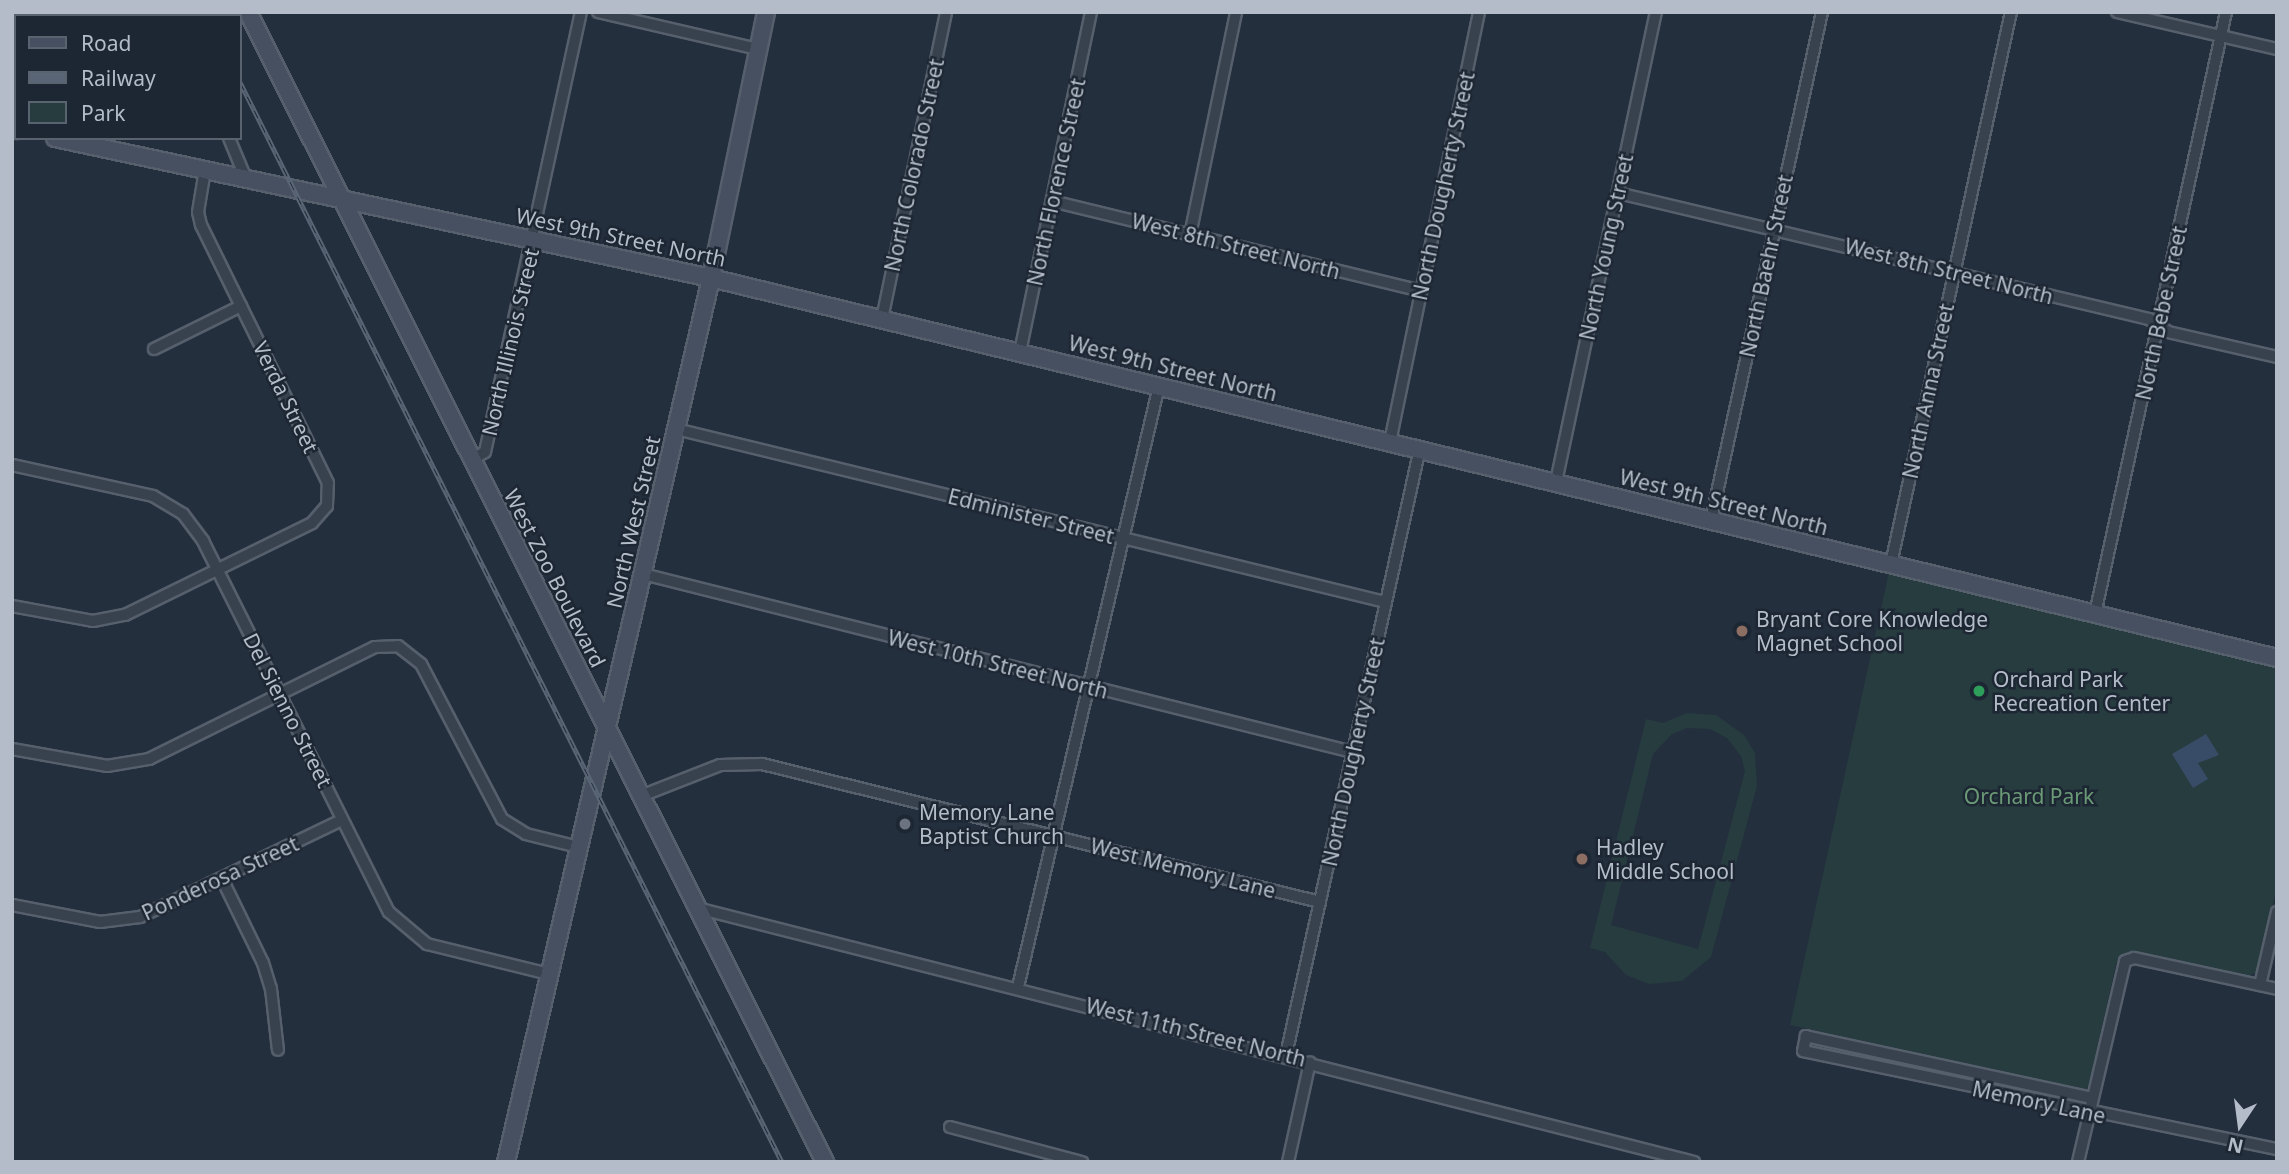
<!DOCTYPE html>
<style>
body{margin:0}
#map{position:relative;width:2289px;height:1174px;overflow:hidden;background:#242f3e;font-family:"Noto Sans",sans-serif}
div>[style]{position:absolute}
.green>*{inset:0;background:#263c3f}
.water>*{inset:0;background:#394c67}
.roads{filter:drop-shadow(2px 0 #565f6c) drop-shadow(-2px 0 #565f6c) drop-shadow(0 2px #565f6c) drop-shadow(0 -2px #565f6c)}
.street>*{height:10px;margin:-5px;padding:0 5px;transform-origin:5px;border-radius:5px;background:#38414e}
.secondary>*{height:16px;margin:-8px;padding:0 8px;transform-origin:8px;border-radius:8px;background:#465061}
.rail>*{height:5px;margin-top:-2.5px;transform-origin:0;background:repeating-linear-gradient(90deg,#1d2633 0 8px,#5a6575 0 16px);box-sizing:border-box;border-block:2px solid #5a6575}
.dots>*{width:19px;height:19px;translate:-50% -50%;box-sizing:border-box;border:4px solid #1d2633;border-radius:50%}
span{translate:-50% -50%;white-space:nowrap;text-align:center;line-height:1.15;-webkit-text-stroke:5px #1d2633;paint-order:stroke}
.street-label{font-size:21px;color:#b4bcc9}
.poi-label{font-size:21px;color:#b4bcc9}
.left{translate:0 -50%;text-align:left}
.park-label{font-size:21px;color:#6b9a76}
.frame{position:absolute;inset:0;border:14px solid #b4bcc9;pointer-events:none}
.legend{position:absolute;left:14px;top:14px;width:228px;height:126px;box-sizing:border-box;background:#1d2633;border:2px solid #59626f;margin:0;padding:9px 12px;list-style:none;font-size:21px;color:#b4bcc9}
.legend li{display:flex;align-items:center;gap:14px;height:35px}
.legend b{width:35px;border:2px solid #59626f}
.north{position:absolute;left:2205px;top:1090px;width:70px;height:70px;-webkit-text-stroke:5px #1d2633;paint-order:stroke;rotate:193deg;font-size:19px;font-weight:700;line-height:28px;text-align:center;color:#b4bcc9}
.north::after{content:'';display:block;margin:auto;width:24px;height:32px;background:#b4bcc9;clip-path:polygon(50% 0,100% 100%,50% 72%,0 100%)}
</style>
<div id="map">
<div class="green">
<i style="clip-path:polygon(1889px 572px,2277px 666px,2277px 885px,2258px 971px,2249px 976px,2135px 951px,2124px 955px,2116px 964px,2089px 1085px,2085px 1090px,1790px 1025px)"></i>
<i style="clip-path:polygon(evenodd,1687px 713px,1716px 715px,1744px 735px,1755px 753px,1757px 786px,1711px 957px,1682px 981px,1649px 984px,1626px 975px,1605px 952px,1590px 948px,1646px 719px,1663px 723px,1687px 713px,1687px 728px,1710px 729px,1727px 738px,1741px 756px,1745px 771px,1698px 949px,1611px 925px,1653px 754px,1672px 734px,1687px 728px)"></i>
</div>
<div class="water">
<i style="clip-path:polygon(2206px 734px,2219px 755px,2198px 763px,2208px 779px,2193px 788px,2172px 754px)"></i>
</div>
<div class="roads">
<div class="street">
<i style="left:166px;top:12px;width:4px;rotate:63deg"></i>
<i style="left:598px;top:12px;width:164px;rotate:13deg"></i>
<i style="left:2117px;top:12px;width:164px;rotate:13deg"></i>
<i style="left:229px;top:138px;width:44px;rotate:67.5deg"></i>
<i style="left:1618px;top:193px;width:546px;rotate:13.35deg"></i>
<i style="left:2149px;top:319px;width:23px;rotate:34deg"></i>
<i style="left:2168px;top:332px;width:112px;rotate:12.9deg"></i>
<i style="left:1052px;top:201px;width:380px;rotate:13.7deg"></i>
<i style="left:1190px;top:235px;width:228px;rotate:-78.3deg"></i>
<i style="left:882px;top:319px;width:314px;rotate:-78.2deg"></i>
<i style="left:154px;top:349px;width:97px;rotate:-26.3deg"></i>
<i style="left:1020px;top:352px;width:347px;rotate:-78.2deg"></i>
<i style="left:676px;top:429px;width:730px;rotate:13.71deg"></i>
<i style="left:1390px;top:442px;width:439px;rotate:-78.3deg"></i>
<i style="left:472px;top:460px;width:15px;rotate:-32deg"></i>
<i style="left:485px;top:452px;width:450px;rotate:-77.7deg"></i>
<i style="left:12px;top:465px;width:144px;rotate:12.4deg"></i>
<i style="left:153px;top:496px;width:35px;rotate:31deg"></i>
<i style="left:183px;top:514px;width:34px;rotate:53deg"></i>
<i style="left:203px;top:541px;width:415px;rotate:63.4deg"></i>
<i style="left:389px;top:912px;width:50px;rotate:40.1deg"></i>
<i style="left:427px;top:944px;width:126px;rotate:13.8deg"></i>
<i style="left:1556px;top:482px;width:481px;rotate:-78deg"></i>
<i style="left:1711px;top:520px;width:520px;rotate:-77.67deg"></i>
<i style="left:1891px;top:564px;width:565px;rotate:-77.74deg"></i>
<i style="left:643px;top:574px;width:731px;rotate:14.09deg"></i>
<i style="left:12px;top:606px;width:82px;rotate:10.5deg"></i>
<i style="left:93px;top:621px;width:33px;rotate:-11deg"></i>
<i style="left:125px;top:615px;width:208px;rotate:-26.2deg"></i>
<i style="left:312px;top:523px;width:23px;rotate:-49deg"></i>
<i style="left:327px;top:506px;width:23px;rotate:-88deg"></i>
<i style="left:328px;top:483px;width:288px;rotate:-116.2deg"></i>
<i style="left:201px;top:225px;width:13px;rotate:-103deg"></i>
<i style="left:198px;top:212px;width:43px;rotate:-80.5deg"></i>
<i style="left:2095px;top:614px;width:616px;rotate:-77.72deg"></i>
<i style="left:12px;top:749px;width:97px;rotate:10.1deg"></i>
<i style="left:107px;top:766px;width:43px;rotate:-9.5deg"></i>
<i style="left:149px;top:759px;width:252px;rotate:-26.4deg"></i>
<i style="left:375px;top:647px;width:23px;rotate:-2deg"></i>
<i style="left:398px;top:646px;width:29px;rotate:38deg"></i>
<i style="left:421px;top:664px;width:175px;rotate:62.4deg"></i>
<i style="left:502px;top:819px;width:28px;rotate:32deg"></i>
<i style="left:526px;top:834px;width:55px;rotate:13.8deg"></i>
<i style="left:641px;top:796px;width:85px;rotate:-21.4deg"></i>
<i style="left:720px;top:765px;width:42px;rotate:-1.4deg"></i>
<i style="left:762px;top:764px;width:575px;rotate:13.89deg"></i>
<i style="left:222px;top:879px;width:93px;rotate:64deg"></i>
<i style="left:263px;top:963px;width:27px;rotate:73deg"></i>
<i style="left:271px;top:989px;width:61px;rotate:83.5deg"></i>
<i style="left:12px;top:905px;width:90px;rotate:10.9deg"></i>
<i style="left:100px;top:922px;width:40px;rotate:-7.1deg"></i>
<i style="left:140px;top:917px;width:224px;rotate:-25.7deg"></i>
<i style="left:697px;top:908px;width:1029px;rotate:14.29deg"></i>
<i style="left:2260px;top:985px;width:75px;rotate:-76.9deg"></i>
<i style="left:1018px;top:987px;width:617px;rotate:-76.8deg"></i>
<i style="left:1286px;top:1055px;width:622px;rotate:-77.55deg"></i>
<i style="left:2092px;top:1098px;width:293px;rotate:-167.8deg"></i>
<i style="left:1806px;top:1036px;width:15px;rotate:101deg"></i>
<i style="left:1803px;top:1051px;width:484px;rotate:11.7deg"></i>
<i style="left:950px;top:1127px;width:137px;rotate:14.9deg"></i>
<i style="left:1288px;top:1162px;width:102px;rotate:-77.6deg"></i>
<i style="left:2078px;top:1162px;width:206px;rotate:-76.8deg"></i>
<i style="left:2125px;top:961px;width:9px;rotate:-18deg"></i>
<i style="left:2134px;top:958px;width:146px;rotate:12.2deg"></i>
</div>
<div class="secondary">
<i style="left:248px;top:12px;width:1287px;rotate:63.36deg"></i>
<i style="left:12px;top:129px;width:4px;rotate:14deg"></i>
<i style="left:55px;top:138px;width:671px;rotate:12.05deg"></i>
<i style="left:711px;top:278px;width:1611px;rotate:13.64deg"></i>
<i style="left:506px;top:1162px;width:907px;rotate:-76.94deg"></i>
<i style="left:711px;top:278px;width:272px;rotate:-78.3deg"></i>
</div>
</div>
<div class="rail">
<i style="left:205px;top:12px;width:4px;rotate:63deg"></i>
<i style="left:240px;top:82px;width:1208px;rotate:63.35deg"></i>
</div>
<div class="dots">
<i style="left:1742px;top:631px;background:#8d6e63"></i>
<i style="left:1979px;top:691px;background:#2e9e5b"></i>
<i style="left:905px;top:824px;background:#6b7280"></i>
<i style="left:1582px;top:859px;background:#8d6e63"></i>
</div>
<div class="street-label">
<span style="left:914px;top:165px;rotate:-78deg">North Colorado Street</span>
<span style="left:1056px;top:182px;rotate:-78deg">North Florence Street</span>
<span style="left:1443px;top:186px;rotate:-78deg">North Dougherty Street</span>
<span style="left:621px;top:237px;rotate:12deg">West 9th Street North</span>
<span style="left:1236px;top:246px;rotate:14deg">West 8th Street North</span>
<span style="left:1606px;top:247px;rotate:-78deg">North Young Street</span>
<span style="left:1766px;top:266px;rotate:-78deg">North Baehr Street</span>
<span style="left:1949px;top:271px;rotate:14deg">West 8th Street North</span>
<span style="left:2161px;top:313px;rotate:-78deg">North Bebe Street</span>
<span style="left:510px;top:342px;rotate:-77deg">North Illinois Street</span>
<span style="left:1173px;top:368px;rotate:14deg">West 9th Street North</span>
<span style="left:1928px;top:391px;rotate:-78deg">North Anna Street</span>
<span style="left:286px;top:397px;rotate:64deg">Verda Street</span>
<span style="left:1724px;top:502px;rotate:14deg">West 9th Street North</span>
<span style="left:1031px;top:516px;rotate:14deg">Edminister Street</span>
<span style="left:633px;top:522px;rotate:-77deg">North West Street</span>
<span style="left:555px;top:578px;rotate:63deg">West Zoo Boulevard</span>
<span style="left:998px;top:664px;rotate:14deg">West 10th Street North</span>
<span style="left:288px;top:710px;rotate:63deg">Del Sienno Street</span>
<span style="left:1353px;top:752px;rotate:-78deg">North Dougherty Street</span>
<span style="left:1183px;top:868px;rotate:14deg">West Memory Lane</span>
<span style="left:220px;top:878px;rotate:-25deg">Ponderosa Street</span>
<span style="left:1196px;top:1032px;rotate:14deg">West 11th Street North</span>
<span style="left:2039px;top:1102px;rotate:12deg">Memory Lane</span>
</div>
<div class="poi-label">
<span class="left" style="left:1756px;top:631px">Bryant Core Knowledge<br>Magnet School</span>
<span class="left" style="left:1993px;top:691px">Orchard Park<br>Recreation Center</span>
<span class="left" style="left:919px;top:824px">Memory Lane<br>Baptist Church</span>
<span class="left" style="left:1596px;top:859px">Hadley<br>Middle School</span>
</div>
<div class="park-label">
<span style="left:2029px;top:796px">Orchard Park</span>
</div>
<div class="frame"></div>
<ul class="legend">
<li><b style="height:9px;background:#465061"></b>Road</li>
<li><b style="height:9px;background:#5a6575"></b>Railway</li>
<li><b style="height:19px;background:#263c3f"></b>Park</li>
</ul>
<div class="north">N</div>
</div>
